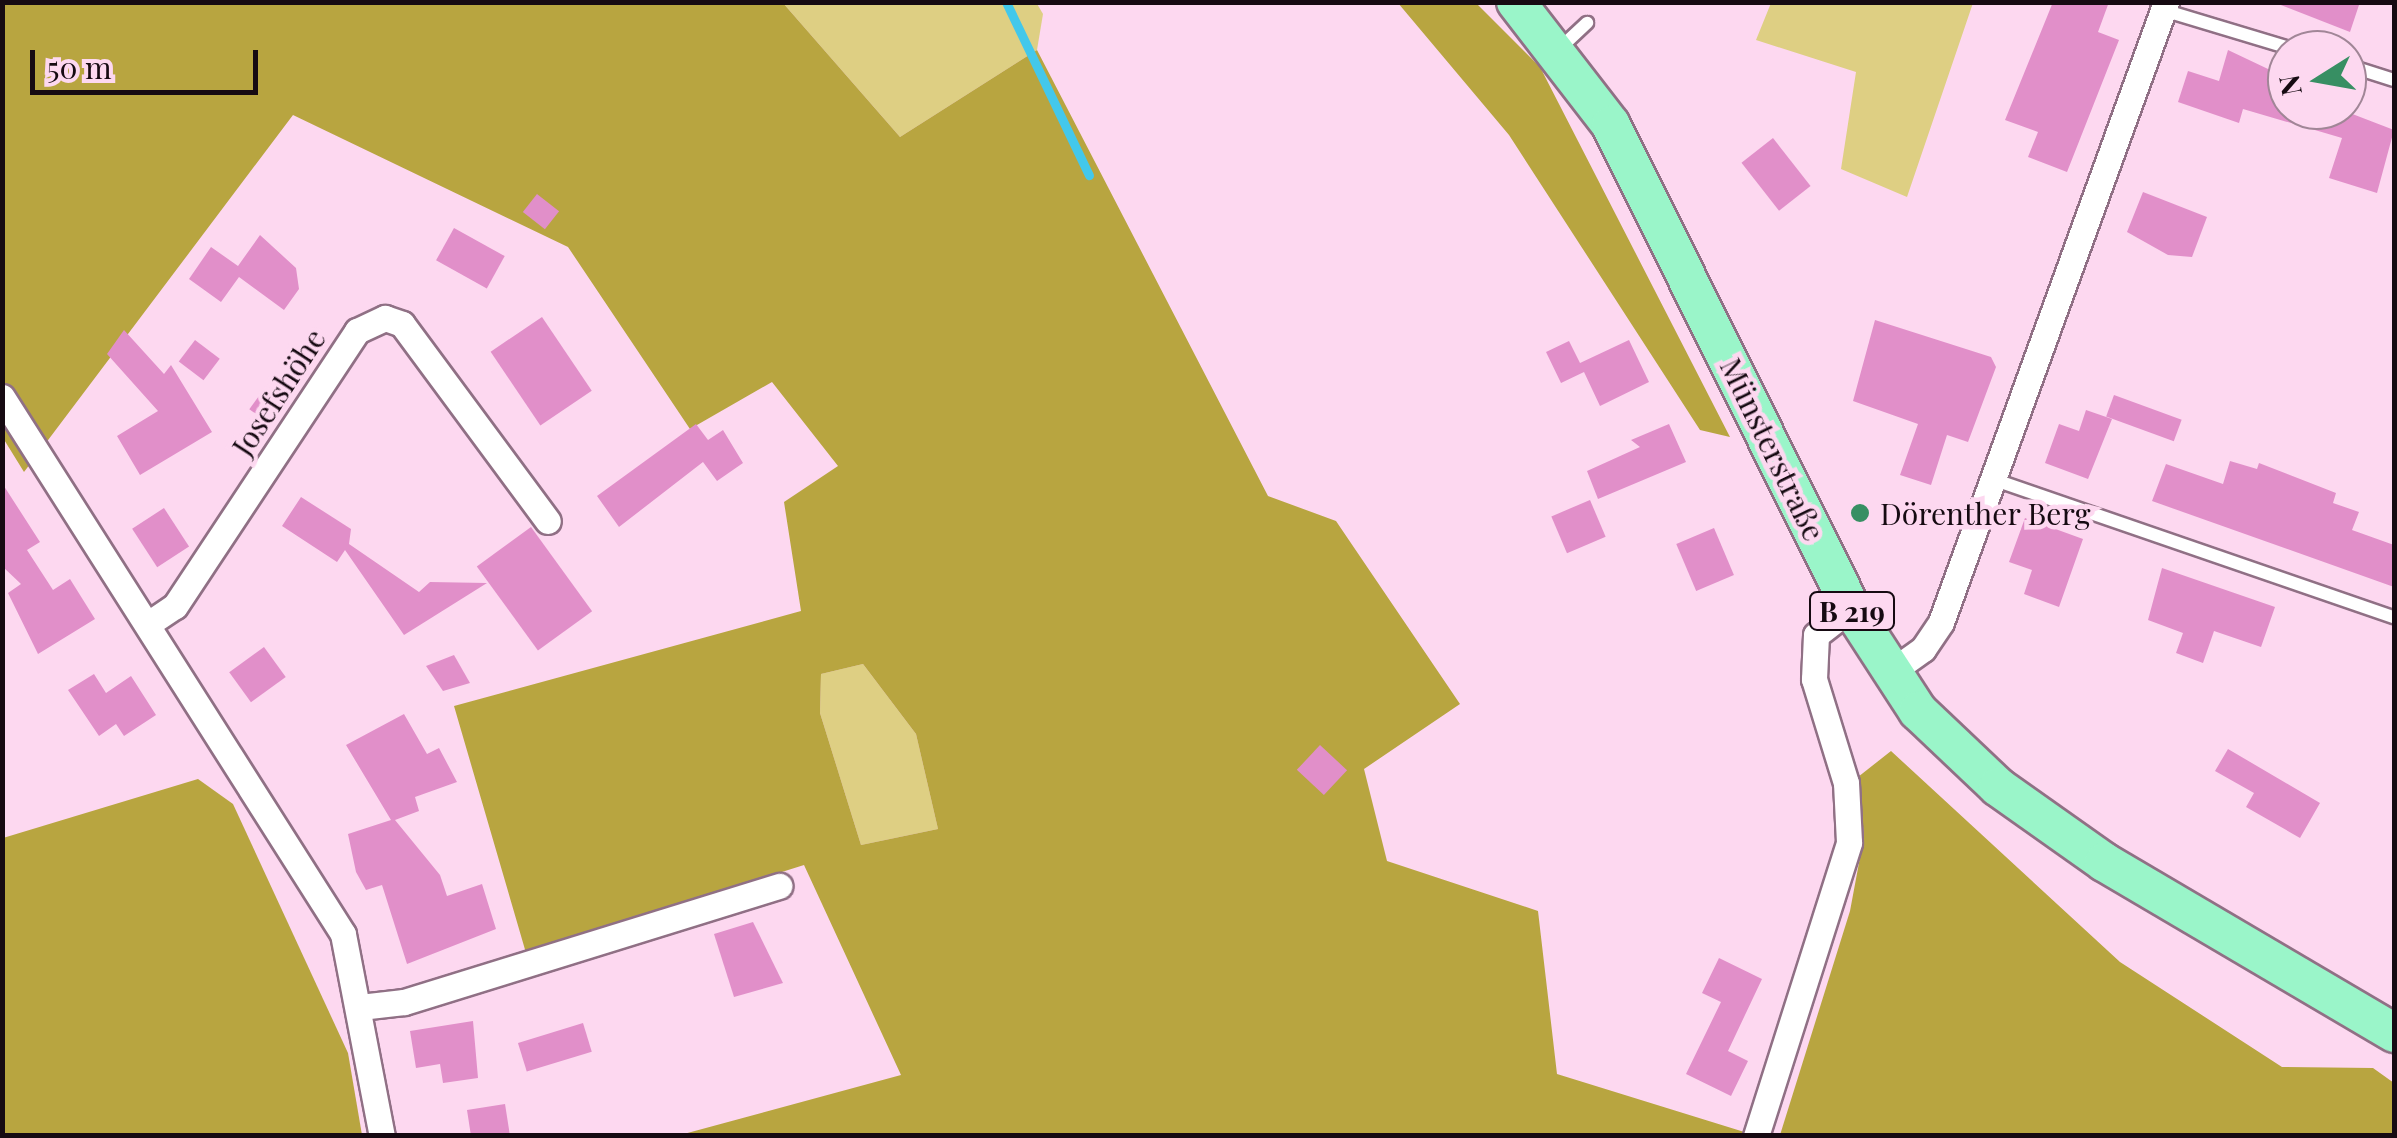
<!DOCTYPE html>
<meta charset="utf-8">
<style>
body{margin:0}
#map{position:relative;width:2397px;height:1138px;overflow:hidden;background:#fdd8f0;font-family:"Playfair Display",serif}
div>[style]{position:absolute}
.green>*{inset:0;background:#decf83}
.forest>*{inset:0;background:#b8a540}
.stream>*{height:9px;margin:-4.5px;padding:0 4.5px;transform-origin:4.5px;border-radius:4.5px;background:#43c8eb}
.building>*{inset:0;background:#e18fc9;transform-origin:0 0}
.roads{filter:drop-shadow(2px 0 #907085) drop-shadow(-2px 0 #907085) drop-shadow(0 2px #907085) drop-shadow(0 -2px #907085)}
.lane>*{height:12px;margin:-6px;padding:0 6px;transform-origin:6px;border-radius:6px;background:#fff}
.street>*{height:25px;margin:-12.5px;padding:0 12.5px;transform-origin:12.5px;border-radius:12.5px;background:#fff}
.primary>*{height:38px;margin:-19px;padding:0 19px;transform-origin:19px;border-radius:19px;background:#9af5c9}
.dots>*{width:28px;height:28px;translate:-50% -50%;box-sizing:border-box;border:5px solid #fdd8f0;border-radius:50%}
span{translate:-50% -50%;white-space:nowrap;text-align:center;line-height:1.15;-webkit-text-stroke:9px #fdd8f0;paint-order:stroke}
.shield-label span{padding:2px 8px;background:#fdd8f0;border:2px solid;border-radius:8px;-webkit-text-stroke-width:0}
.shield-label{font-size:28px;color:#160a12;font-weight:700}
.street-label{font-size:30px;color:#160a12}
.poi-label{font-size:30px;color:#160a12}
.left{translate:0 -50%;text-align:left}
.frame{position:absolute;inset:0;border:5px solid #160a12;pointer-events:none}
.north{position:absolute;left:2267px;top:30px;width:100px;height:100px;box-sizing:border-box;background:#fdd8f0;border:2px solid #a18697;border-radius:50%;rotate:259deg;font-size:28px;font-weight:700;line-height:40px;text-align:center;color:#160a12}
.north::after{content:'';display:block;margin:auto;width:35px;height:45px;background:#378f63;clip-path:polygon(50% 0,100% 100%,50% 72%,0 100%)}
.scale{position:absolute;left:30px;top:50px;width:228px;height:45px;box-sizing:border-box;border:5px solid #160a12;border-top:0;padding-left:12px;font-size:30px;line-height:35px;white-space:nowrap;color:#160a12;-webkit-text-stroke:8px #fdd8f0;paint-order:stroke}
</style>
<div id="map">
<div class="green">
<i style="clip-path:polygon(1036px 2px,1043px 14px,1037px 50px,900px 137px,783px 3px)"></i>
<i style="clip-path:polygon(1771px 3px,1973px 3px,1907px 197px,1841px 169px,1856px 72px,1756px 40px)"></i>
<i style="clip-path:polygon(863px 664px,916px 734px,938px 829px,861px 845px,820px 713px,821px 674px)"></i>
</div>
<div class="forest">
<i style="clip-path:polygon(evenodd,3px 3px,783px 3px,900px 137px,1037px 50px,1268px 496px,1336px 521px,1460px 704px,1364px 769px,1387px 861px,1538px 911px,1557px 1074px,1754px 1135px,680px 1135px,901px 1075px,804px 865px,526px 953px,454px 706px,801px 611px,784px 502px,838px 466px,772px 382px,690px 429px,568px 247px,293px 115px,24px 472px,3px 438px,3px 3px,863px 664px,916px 734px,938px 829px,861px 845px,820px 713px,821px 674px,863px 664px)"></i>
<i style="clip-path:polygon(1398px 3px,1476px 3px,1540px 67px,1730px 437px,1700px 430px,1509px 135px)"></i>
<i style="clip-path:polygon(1891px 751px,2120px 962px,2282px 1067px,2373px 1068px,2394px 1083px,2394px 1135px,1780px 1135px,1850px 911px,1864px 836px,1858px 777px)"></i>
<i style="clip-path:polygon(198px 779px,233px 804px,348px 1053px,362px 1135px,3px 1135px,3px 838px)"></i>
</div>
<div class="stream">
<i style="left:1006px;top:2px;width:192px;rotate:64.4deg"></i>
</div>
<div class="building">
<i style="clip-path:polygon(2053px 2px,2109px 2px,2098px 32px,2119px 40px,2067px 172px,2028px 157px,2038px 132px,2005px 120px)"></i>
<i style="clip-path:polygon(2273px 2px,2360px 2px,2350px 32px)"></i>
<i style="clip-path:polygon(2228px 50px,2287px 78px,2287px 110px,2342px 110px,2394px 130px,2377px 193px,2329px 178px,2342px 138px,2243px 109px,2239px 123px,2178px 102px,2188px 71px,2219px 81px)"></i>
<i style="left:1773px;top:138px;width:61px;height:40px;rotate:52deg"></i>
<i style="clip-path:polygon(2143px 192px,2207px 217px,2192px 257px,2168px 255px,2127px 232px)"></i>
<i style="left:537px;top:194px;width:28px;height:23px;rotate:38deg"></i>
<i style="left:454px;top:228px;width:58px;height:37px;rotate:29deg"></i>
<i style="clip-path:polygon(260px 235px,296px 268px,299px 289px,284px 310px,239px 277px,221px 302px,189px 279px,211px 247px,238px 266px)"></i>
<i style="left:542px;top:317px;width:89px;height:62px;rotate:56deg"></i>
<i style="clip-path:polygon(1875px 320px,1991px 357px,1996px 367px,1968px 442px,1947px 435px,1931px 485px,1900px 475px,1918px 424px,1853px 401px)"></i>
<i style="clip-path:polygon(124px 330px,164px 374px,171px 365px,212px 432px,140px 475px,117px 436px,158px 411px,107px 354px)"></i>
<i style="left:195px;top:340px;width:31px;height:27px;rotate:37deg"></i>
<i style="clip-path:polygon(1629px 340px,1649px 382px,1600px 406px,1584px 372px,1561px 383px,1546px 352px,1569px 341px,1580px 363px)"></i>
<i style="left:264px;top:389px;width:26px;height:25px;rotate:36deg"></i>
<i style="left:2114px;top:395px;width:72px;height:23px;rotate:20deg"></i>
<i style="clip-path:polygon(2086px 410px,2112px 419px,2088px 479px,2045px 463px,2059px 424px,2079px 431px)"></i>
<i style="clip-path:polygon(696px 424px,708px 440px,723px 430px,743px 463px,717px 481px,703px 462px,619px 527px,597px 496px)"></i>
<i style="clip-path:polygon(1669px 424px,1686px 462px,1598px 499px,1587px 471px,1640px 447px,1631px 440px)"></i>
<i style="clip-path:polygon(2230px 461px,2257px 469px,2259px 463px,2336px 493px,2333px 503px,2359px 512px,2352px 530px,2394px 545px,2394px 587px,2152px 501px,2166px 464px,2223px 484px)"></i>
<i style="clip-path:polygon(2px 483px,40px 542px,27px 550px,53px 590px,70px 579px,95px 619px,38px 654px,8px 593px,21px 584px,2px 566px)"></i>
<i style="clip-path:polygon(301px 497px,351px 529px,349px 544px,419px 592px,430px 582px,487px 583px,404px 635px,345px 550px,337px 562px,282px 526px)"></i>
<i style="left:1590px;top:500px;width:40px;height:42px;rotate:67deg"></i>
<i style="left:164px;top:508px;width:46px;height:38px;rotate:57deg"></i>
<i style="clip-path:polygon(2025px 518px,2083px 539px,2059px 607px,2024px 594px,2032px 570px,2009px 562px)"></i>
<i style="left:531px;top:527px;width:104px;height:67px;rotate:54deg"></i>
<i style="left:1714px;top:528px;width:51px;height:41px;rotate:67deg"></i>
<i style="clip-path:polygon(2162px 568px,2275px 607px,2261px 647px,2214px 631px,2203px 663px,2176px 653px,2183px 633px,2148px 620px)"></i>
<i style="left:264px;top:647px;width:37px;height:43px;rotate:54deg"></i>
<i style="clip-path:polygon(454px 655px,470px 683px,443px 691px,426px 666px)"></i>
<i style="clip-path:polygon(94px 674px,106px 693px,131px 676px,156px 715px,124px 736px,116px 724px,99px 736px,68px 690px)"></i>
<i style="clip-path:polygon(404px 714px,427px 754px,439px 748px,457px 782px,415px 797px,419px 811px,395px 820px,440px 875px,447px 896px,482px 884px,496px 929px,407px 964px,382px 885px,366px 890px,356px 872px,348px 834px,391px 820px,346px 745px)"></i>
<i style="left:1320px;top:745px;width:37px;height:34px;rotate:43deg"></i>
<i style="clip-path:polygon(2228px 749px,2320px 803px,2300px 838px,2246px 807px,2254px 793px,2215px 771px)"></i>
<i style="clip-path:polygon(753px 922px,783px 983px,734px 997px,714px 934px)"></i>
<i style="clip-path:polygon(1719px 958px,1762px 979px,1728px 1051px,1748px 1061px,1731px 1096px,1686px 1074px,1721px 1002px,1702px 993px)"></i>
<i style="clip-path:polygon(473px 1021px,478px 1078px,443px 1083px,440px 1064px,416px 1068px,410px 1031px)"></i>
<i style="left:583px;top:1023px;width:30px;height:68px;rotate:73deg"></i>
<i style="clip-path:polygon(505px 1104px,510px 1136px,471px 1136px,467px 1110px)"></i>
</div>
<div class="roads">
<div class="lane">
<i style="left:2163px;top:10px;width:139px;rotate:16.7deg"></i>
<i style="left:1558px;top:50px;width:40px;rotate:-43deg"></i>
<i style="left:2347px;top:65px;width:49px;rotate:17.7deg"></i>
<i style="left:1998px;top:481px;width:419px;rotate:19deg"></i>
</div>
<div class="street">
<i style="left:2px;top:397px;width:636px;rotate:57.58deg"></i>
<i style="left:343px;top:934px;width:206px;rotate:79.1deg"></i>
<i style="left:148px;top:624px;width:32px;rotate:-34deg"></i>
<i style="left:175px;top:606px;width:330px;rotate:-56.5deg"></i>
<i style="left:357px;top:331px;width:31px;rotate:-25deg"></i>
<i style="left:385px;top:318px;width:18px;rotate:19deg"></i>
<i style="left:402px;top:324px;width:245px;rotate:53.5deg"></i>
<i style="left:1888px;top:674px;width:43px;rotate:-35.5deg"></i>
<i style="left:1923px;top:649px;width:32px;rotate:-56deg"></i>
<i style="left:1941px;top:622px;width:660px;rotate:-70.05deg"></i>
<i style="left:360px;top:1007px;width:44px;rotate:-6.5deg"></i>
<i style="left:404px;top:1002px;width:393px;rotate:-17.2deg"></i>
<i style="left:1756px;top:1136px;width:308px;rotate:-72.4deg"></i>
<i style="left:1849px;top:842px;width:59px;rotate:-92.9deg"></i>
<i style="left:1846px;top:783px;width:109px;rotate:-107.1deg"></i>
<i style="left:1814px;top:679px;width:44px;rotate:-87.4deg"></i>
<i style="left:1816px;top:635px;width:44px;rotate:-37.6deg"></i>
</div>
<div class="primary">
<i style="left:1516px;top:2px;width:155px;rotate:52.3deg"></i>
<i style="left:1611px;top:125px;width:539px;rotate:63.58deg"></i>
<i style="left:1851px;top:608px;width:123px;rotate:57deg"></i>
<i style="left:1918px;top:711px;width:110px;rotate:43.5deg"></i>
<i style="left:1998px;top:787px;width:130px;rotate:35.3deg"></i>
<i style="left:2104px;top:862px;width:337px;rotate:30.5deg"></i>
</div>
</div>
<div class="dots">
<i style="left:1860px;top:513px;background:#378f63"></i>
</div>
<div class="shield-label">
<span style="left:1852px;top:611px">B 219</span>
</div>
<div class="street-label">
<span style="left:278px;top:392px;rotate:-57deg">Josefshöhe</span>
<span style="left:1773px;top:449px;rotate:64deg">Münsterstraße</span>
</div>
<div class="poi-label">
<span class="left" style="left:1880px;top:513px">Dörenther Berg</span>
</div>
<div class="frame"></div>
<div class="north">N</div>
<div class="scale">50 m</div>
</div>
